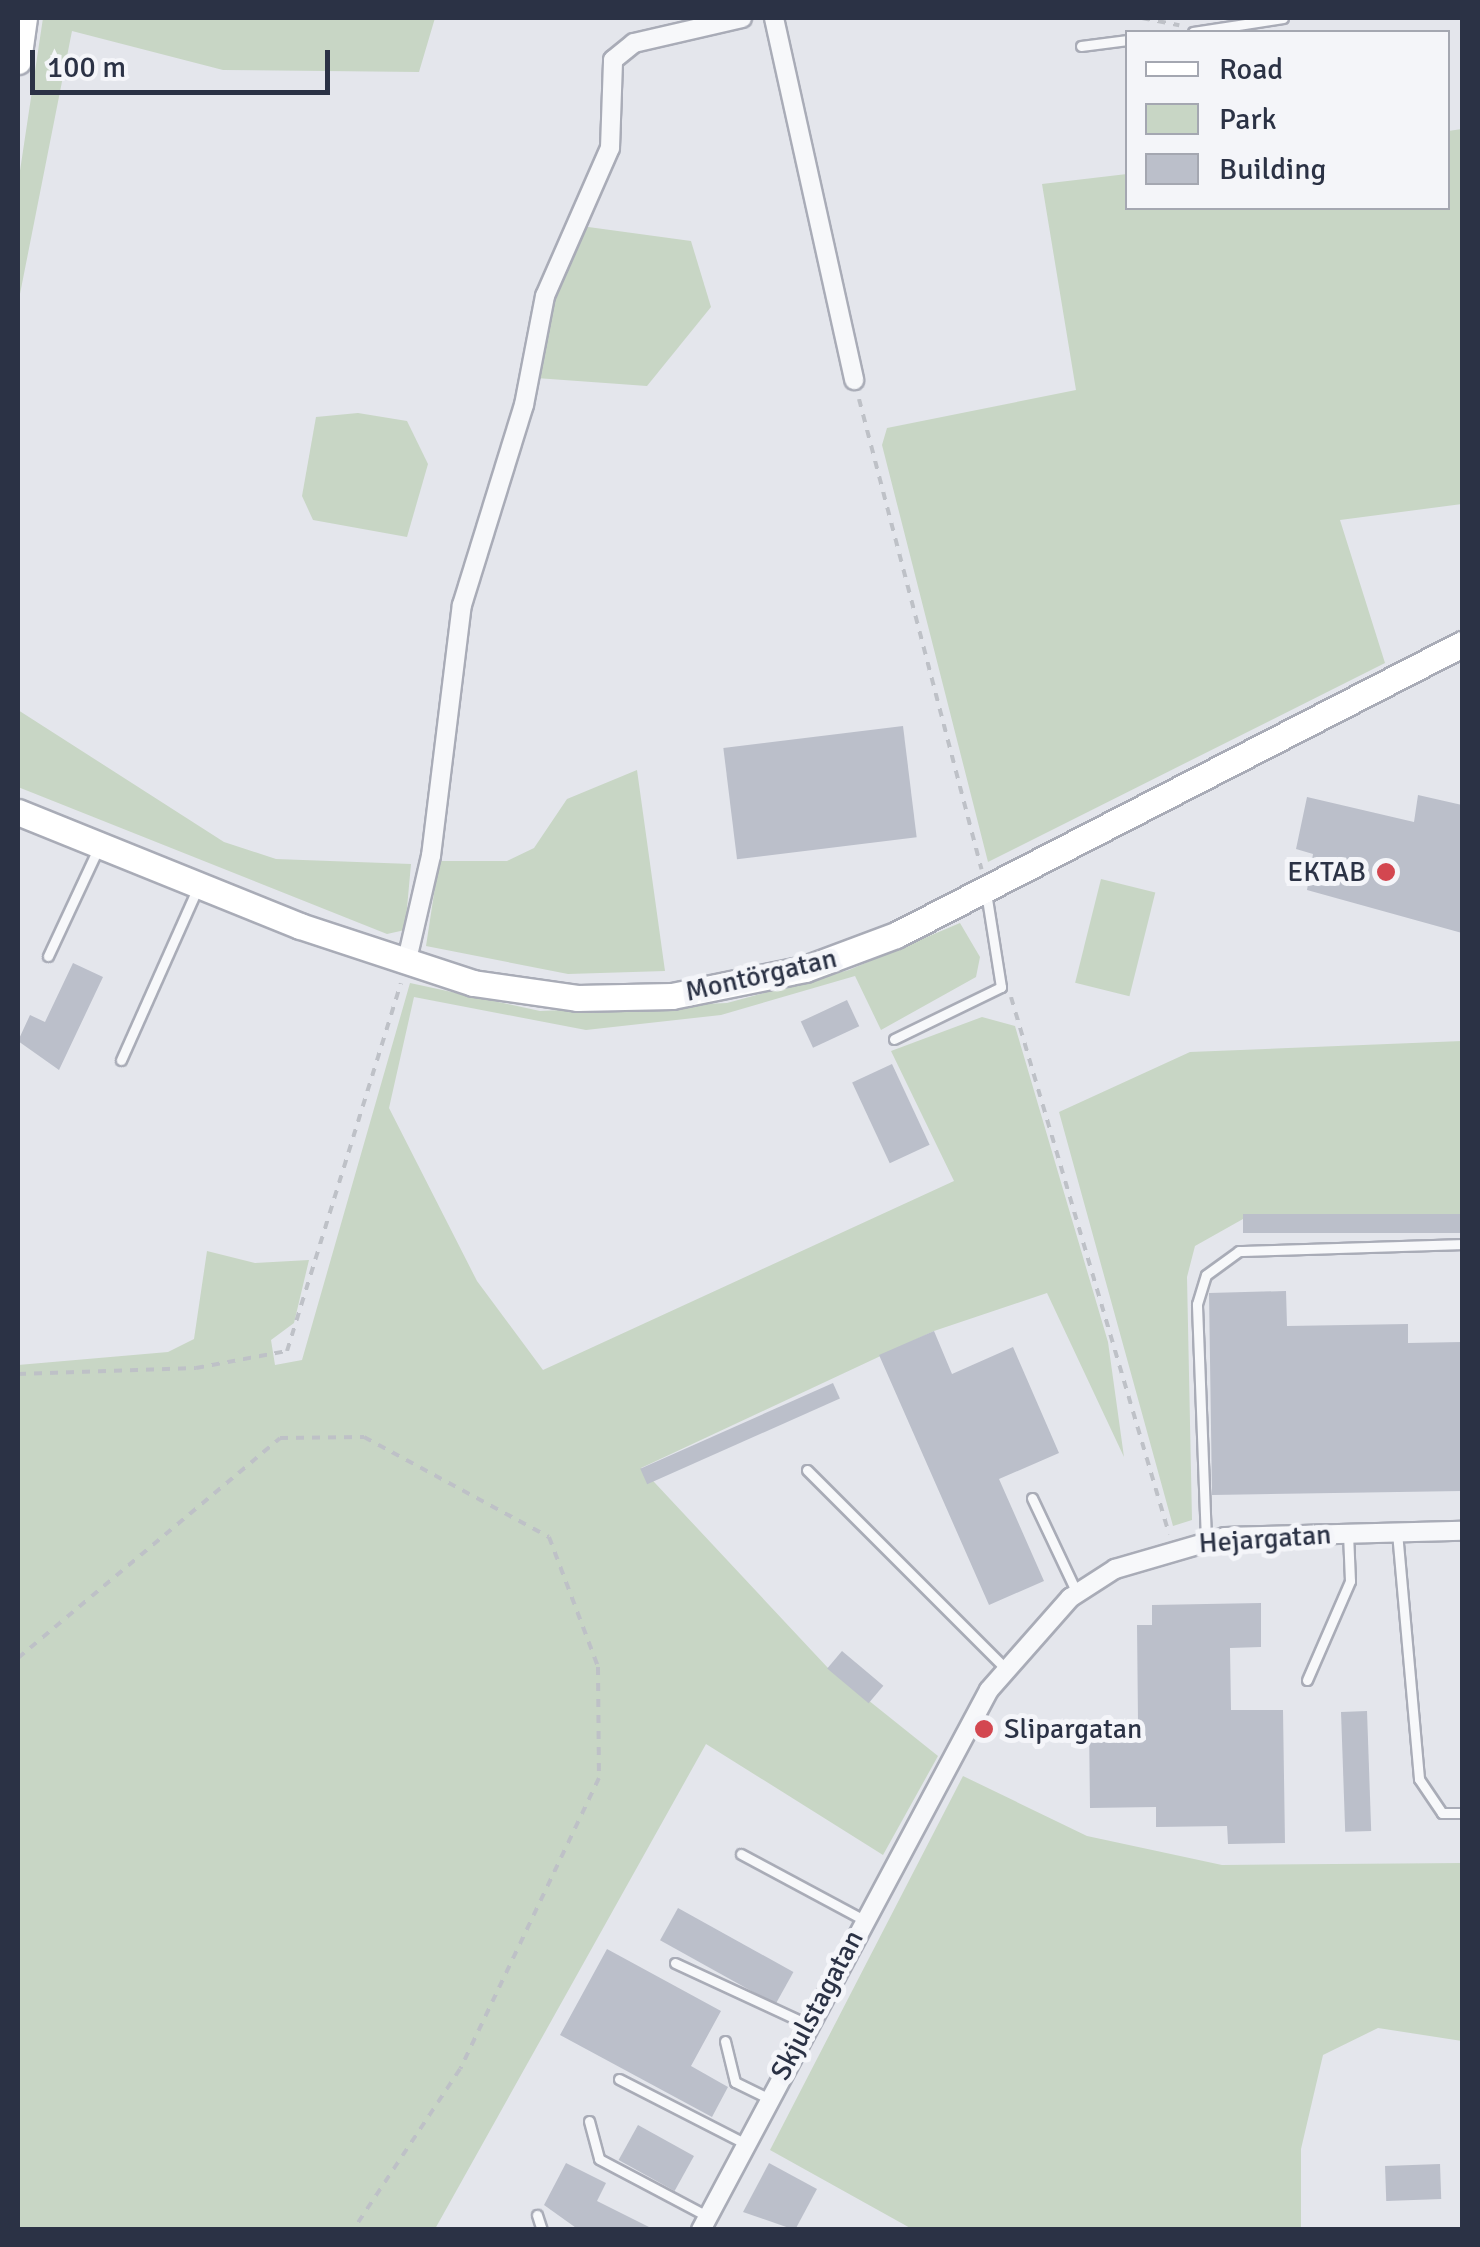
<!DOCTYPE html>
<meta charset="utf-8">
<style>
body{margin:0}
#map{position:relative;width:1480px;height:2247px;overflow:hidden;background:#e4e6ec;font-family:Signika,sans-serif}
div>[style]{position:absolute}
.green>*{inset:0;background:#c8d6c5;transform-origin:0 0}
.building>*{inset:0;background:#bbbfca;transform-origin:0 0}
.path>*{height:4px;margin-top:-2px;transform-origin:0;background:repeating-linear-gradient(90deg,#bec1c7 0 8px,transparent 0 16px)}
.roads{filter:drop-shadow(2px 0 #a9acb7) drop-shadow(-2px 0 #a9acb7) drop-shadow(0 2px #a9acb7) drop-shadow(0 -2px #a9acb7)}
.lane>*{height:9px;margin:-4.5px;padding:0 4.5px;transform-origin:4.5px;border-radius:4.5px;background:#f7f8fa}
.street>*{height:18px;margin:-9px;padding:0 9px;transform-origin:9px;border-radius:9px;background:#f7f8fa}
.secondary>*{height:25px;margin:-12.5px;padding:0 12.5px;transform-origin:12.5px;border-radius:12.5px;background:#fff}
.dots>*{width:28px;height:28px;translate:-50% -50%;box-sizing:border-box;border:5px solid #f4f5f9;border-radius:50%}
span{translate:-50% -50%;white-space:nowrap;text-align:center;line-height:1.15;-webkit-text-stroke:10px #f4f5f9;paint-order:stroke}
.poi-label{font-size:28px;color:#2b3245}
.right{translate:-100% -50%;text-align:right}
.left{translate:0 -50%;text-align:left}
.street-label{font-size:28px;color:#2b3245}
.frame{position:absolute;inset:0;border:20px solid #2b3245;pointer-events:none}
.legend{position:absolute;left:1125px;top:30px;width:325px;height:180px;box-sizing:border-box;background:#f4f5f9;border:2px solid #a4a7b1;margin:0;padding:12px 18px;list-style:none;font-size:30px;color:#2b3245}
.legend li{display:flex;align-items:center;gap:20px;height:50px}
.legend b{width:50px;border:2px solid #a4a7b1}
.scale{position:absolute;left:30px;top:50px;width:300px;height:45px;box-sizing:border-box;border:5px solid #2b3245;border-top:0;padding-left:12px;font-size:30px;line-height:35px;white-space:nowrap;color:#2b3245;-webkit-text-stroke:8px #f4f5f9;paint-order:stroke}
</style>
<div id="map">
<div class="green">
<i style="clip-path:polygon(43px 18px,435px 18px,419px 72px,223px 70px,72px 31px,18px 304px,18px 184px)"></i>
<i style="clip-path:polygon(1462px 129px,1462px 504px,1340px 520px,1385px 663px,988px 862px,882px 445px,887px 428px,1076px 390px,1042px 184px,1127px 174px,1128px 208px,1448px 208px,1448px 131px)"></i>
<i style="clip-path:polygon(581px 226px,691px 241px,711px 307px,647px 386px,536px 378px,541px 330px)"></i>
<i style="clip-path:polygon(358px 413px,407px 421px,428px 464px,407px 537px,313px 520px,302px 496px,316px 417px)"></i>
<i style="clip-path:polygon(18px 710px,224px 842px,276px 859px,411px 864px,405px 930px,387px 934px,18px 787px)"></i>
<i style="clip-path:polygon(637px 770px,665px 971px,568px 974px,426px 946px,439px 861px,507px 861px,534px 848px,567px 799px)"></i>
<i style="left:1101px;top:879px;width:56px;height:107px;rotate:14deg"></i>
<i style="clip-path:polygon(960px 923px,980px 957px,976px 977px,881px 1030px,855px 976px,721px 1015px,586px 1030px,414px 997px,389px 1108px,477px 1281px,543px 1370px,954px 1181px,891px 1051px,982px 1017px,1015px 1026px,1108px 1342px,1124px 1457px,1047px 1293px,934px 1331px,641px 1468px,828px 1668px,938px 1756px,883px 1855px,706px 1744px,435px 2229px,18px 2230px,18px 1365px,168px 1352px,194px 1339px,207px 1251px,255px 1263px,309px 1260px,294px 1323px,271px 1340px,275px 1365px,302px 1360px,410px 983px,540px 1011px,727px 1003px,849px 970px)"></i>
<i style="clip-path:polygon(1462px 1041px,1462px 1214px,1243px 1219px,1195px 1246px,1187px 1277px,1192px 1520px,1173px 1526px,1059px 1112px,1190px 1052px)"></i>
<i style="clip-path:polygon(963px 1776px,1087px 1836px,1222px 1865px,1462px 1863px,1462px 2041px,1378px 2028px,1323px 2055px,1301px 2149px,1301px 2229px,912px 2229px,770px 2150px)"></i>
</div>
<div class="building">
<i style="left:903px;top:726px;width:112px;height:181px;rotate:83deg"></i>
<i style="clip-path:polygon(1418px 795px,1462px 805px,1462px 933px,1307px 890px,1313px 854px,1296px 849px,1307px 797px,1414px 822px)"></i>
<i style="clip-path:polygon(73px 963px,103px 977px,59px 1070px,18px 1041px,30px 1015px,45px 1022px)"></i>
<i style="left:847px;top:1000px;width:29px;height:51px;rotate:65deg"></i>
<i style="left:892px;top:1064px;width:89px;height:44px;rotate:65deg"></i>
<i style="left:1462px;top:1214px;width:19px;height:219px;rotate:90deg"></i>
<i style="clip-path:polygon(1286px 1291px,1287px 1326px,1408px 1324px,1408px 1343px,1462px 1342px,1462px 1491px,1212px 1495px,1209px 1293px)"></i>
<i style="clip-path:polygon(934px 1331px,952px 1374px,1013px 1347px,1059px 1453px,999px 1479px,1044px 1581px,989px 1605px,879px 1355px)"></i>
<i style="left:833px;top:1383px;width:17px;height:211px;rotate:66deg"></i>
<i style="clip-path:polygon(1261px 1603px,1261px 1647px,1230px 1648px,1231px 1710px,1283px 1710px,1285px 1843px,1228px 1844px,1227px 1826px,1156px 1827px,1156px 1807px,1090px 1808px,1089px 1723px,1138px 1722px,1137px 1625px,1152px 1625px,1152px 1605px)"></i>
<i style="left:842px;top:1651px;width:54px;height:23px;rotate:40deg"></i>
<i style="left:1367px;top:1711px;width:120px;height:26px;rotate:88deg"></i>
<i style="left:678px;top:1908px;width:132px;height:37px;rotate:29deg"></i>
<i style="clip-path:polygon(607px 1949px,721px 2011px,691px 2066px,728px 2087px,712px 2117px,560px 2035px)"></i>
<i style="left:638px;top:2125px;width:64px;height:40px;rotate:29deg"></i>
<i style="clip-path:polygon(566px 2163px,606px 2183px,597px 2201px,655px 2230px,579px 2230px,544px 2205px)"></i>
<i style="clip-path:polygon(769px 2163px,817px 2189px,795px 2230px,743px 2212px)"></i>
<i style="left:1440px;top:2164px;width:35px;height:55px;rotate:88deg"></i>
</div>
<div class="path">
<i style="left:1142px;top:18px;width:38px;rotate:11deg"></i>
<i style="left:859px;top:399px;width:486px;rotate:75.4deg"></i>
<i style="left:1011px;top:997px;width:560px;rotate:73.6deg"></i>
<i style="left:18px;top:1374px;width:178px;rotate:-1.9deg"></i>
<i style="left:196px;top:1368px;width:93px;rotate:-10.6deg"></i>
<i style="left:287px;top:1351px;width:385px;rotate:-72.8deg"></i>
<i style="left:18px;top:1658px;width:342px;rotate:-40deg"></i>
<i style="left:280px;top:1438px;width:84px;rotate:-0.7deg"></i>
<i style="left:364px;top:1437px;width:210px;rotate:28.4deg"></i>
<i style="left:549px;top:1537px;width:139px;rotate:69.3deg"></i>
<i style="left:598px;top:1667px;width:111px;rotate:89.5deg"></i>
<i style="left:599px;top:1778px;width:322px;rotate:115.5deg"></i>
<i style="left:460px;top:2069px;width:193px;rotate:123.6deg"></i>
</div>
<div class="roads">
<div class="lane">
<i style="left:1193px;top:32px;width:91px;rotate:-8.8deg"></i>
<i style="left:1081px;top:46px;width:47px;rotate:-7.3deg"></i>
<i style="left:48px;top:956px;width:118px;rotate:-65deg"></i>
<i style="left:894px;top:1039px;width:119px;rotate:-25.9deg"></i>
<i style="left:1001px;top:987px;width:96px;rotate:-99deg"></i>
<i style="left:121px;top:1060px;width:187px;rotate:-66deg"></i>
<i style="left:807px;top:1470px;width:280px;rotate:45deg"></i>
<i style="left:1032px;top:1498px;width:105px;rotate:64.7deg"></i>
<i style="left:1397px;top:1532px;width:248px;rotate:84.9deg"></i>
<i style="left:1419px;top:1779px;width:41px;rotate:55.9deg"></i>
<i style="left:1442px;top:1813px;width:20px"></i>
<i style="left:1206px;top:1540px;width:236px;rotate:-92.2deg"></i>
<i style="left:1197px;top:1304px;width:30px;rotate:-73deg"></i>
<i style="left:1206px;top:1275px;width:41px;rotate:-36deg"></i>
<i style="left:1239px;top:1251px;width:221px;rotate:-1.8deg"></i>
<i style="left:1307px;top:1680px;width:108px;rotate:-66.5deg"></i>
<i style="left:1350px;top:1581px;width:47px;rotate:-92.4deg"></i>
<i style="left:741px;top:1854px;width:137px;rotate:28.2deg"></i>
<i style="left:675px;top:1963px;width:145px;rotate:24.8deg"></i>
<i style="left:725px;top:2041px;width:42px;rotate:76.3deg"></i>
<i style="left:735px;top:2082px;width:37px;rotate:26deg"></i>
<i style="left:619px;top:2079px;width:140px;rotate:27.1deg"></i>
<i style="left:589px;top:2121px;width:39px;rotate:75deg"></i>
<i style="left:599px;top:2159px;width:122px;rotate:27.8deg"></i>
<i style="left:537px;top:2215px;width:16px;rotate:72deg"></i>
</div>
<div class="street">
<i style="left:774px;top:18px;width:371px;rotate:77.5deg"></i>
<i style="left:406px;top:964px;width:111px;rotate:-77deg"></i>
<i style="left:431px;top:856px;width:253px;rotate:-83deg"></i>
<i style="left:462px;top:605px;width:209px;rotate:-72.8deg"></i>
<i style="left:524px;top:405px;width:111px;rotate:-79.1deg"></i>
<i style="left:545px;top:296px;width:162px;rotate:-66.3deg"></i>
<i style="left:610px;top:148px;width:88px;rotate:-88deg"></i>
<i style="left:613px;top:60px;width:27px;rotate:-39deg"></i>
<i style="left:634px;top:43px;width:111px;rotate:-13deg"></i>
<i style="left:701px;top:2230px;width:612px;rotate:-61.93deg"></i>
<i style="left:989px;top:1690px;width:123px;rotate:-48.6deg"></i>
<i style="left:1070px;top:1598px;width:54px;rotate:-32.8deg"></i>
<i style="left:1115px;top:1569px;width:115px;rotate:-16.2deg"></i>
<i style="left:1225px;top:1537px;width:237px;rotate:-1.5deg"></i>
</div>
<div class="secondary">
<i style="left:18px;top:61px;width:43px;rotate:-82.1deg"></i>
<i style="left:18px;top:812px;width:304px;rotate:22deg"></i>
<i style="left:300px;top:926px;width:182px;rotate:18.2deg"></i>
<i style="left:473px;top:983px;width:105px;rotate:8.2deg"></i>
<i style="left:577px;top:998px;width:95px;rotate:-1.2deg"></i>
<i style="left:672px;top:996px;width:136px;rotate:-11.5deg"></i>
<i style="left:805px;top:969px;width:97px;rotate:-20.5deg"></i>
<i style="left:896px;top:935px;width:636px;rotate:-27.21deg"></i>
</div>
</div>
<div class="dots">
<i style="left:1386px;top:872px;background:#d34750"></i>
<i style="left:984px;top:1729px;background:#d34750"></i>
</div>
<div class="poi-label">
<span class="right" style="left:1366px;top:872px">EKTAB</span>
<span class="left" style="left:1004px;top:1729px">Slipargatan</span>
</div>
<div class="street-label">
<span style="left:761px;top:975px;rotate:-13deg">Montörgatan</span>
<span style="left:1265px;top:1539px;rotate:-4deg">Hejargatan</span>
<span style="left:817px;top:2005px;rotate:-62deg">Skjulstagatan</span>
</div>
<div class="frame"></div>
<ul class="legend">
<li><b style="height:12px;background:#fff"></b>Road</li>
<li><b style="height:28px;background:#c8d6c5"></b>Park</li>
<li><b style="height:28px;background:#bbbfca"></b>Building</li>
</ul>
<div class="scale">100 m</div>
</div>
